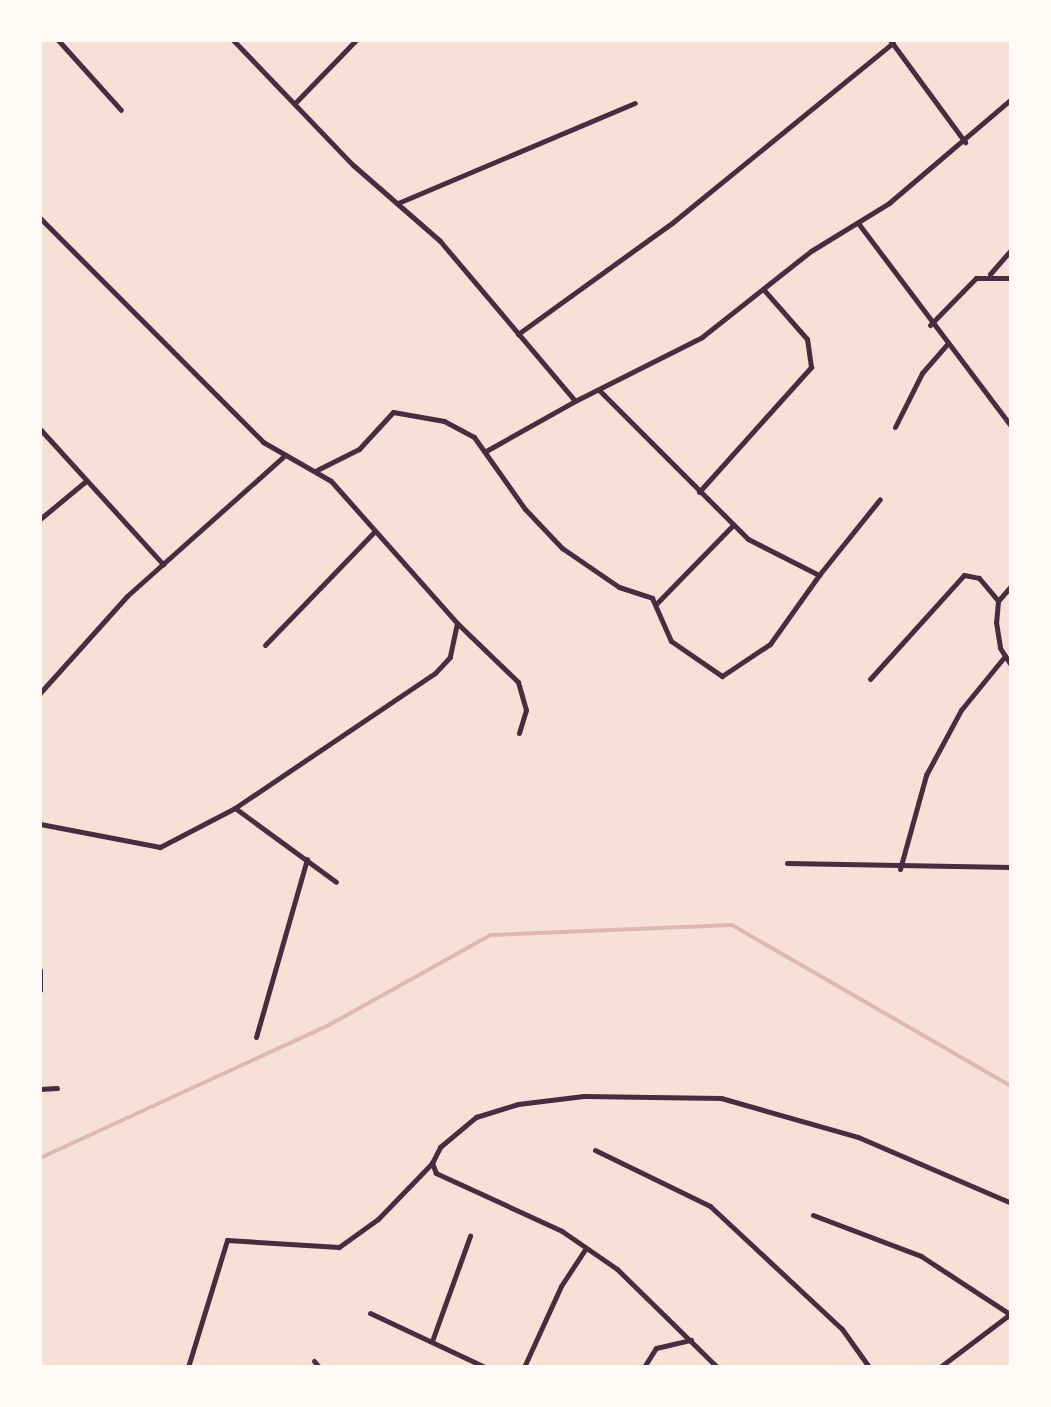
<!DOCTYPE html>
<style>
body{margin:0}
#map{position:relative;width:1051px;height:1407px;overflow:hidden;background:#f7e1d7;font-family:Mulish,sans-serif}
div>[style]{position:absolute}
.stream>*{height:4px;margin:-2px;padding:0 2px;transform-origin:2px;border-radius:2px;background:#dcb8b0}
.minor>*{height:5px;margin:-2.5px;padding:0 2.5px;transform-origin:2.5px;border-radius:2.5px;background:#4a2c40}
span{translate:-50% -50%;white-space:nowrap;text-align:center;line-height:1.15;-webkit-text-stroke:8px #fffaf5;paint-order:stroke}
.frame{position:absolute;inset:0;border:42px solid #fffaf5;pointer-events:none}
</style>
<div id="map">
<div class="stream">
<i style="left:40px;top:1158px;width:318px;rotate:-24.7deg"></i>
<i style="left:329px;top:1025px;width:185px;rotate:-29.1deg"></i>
<i style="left:491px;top:935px;width:241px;rotate:-2.4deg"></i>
<i style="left:732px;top:925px;width:322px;rotate:30deg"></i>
</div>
<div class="minor">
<i style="left:58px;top:40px;width:94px;rotate:48deg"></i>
<i style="left:233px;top:40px;width:173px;rotate:46.2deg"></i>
<i style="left:353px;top:165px;width:116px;rotate:41.1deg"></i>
<i style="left:440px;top:241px;width:209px;rotate:49.8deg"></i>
<i style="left:575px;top:401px;width:142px;rotate:-26.7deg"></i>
<i style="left:702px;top:337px;width:139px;rotate:-38.3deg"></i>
<i style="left:811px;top:251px;width:92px;rotate:-31.6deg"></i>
<i style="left:889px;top:203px;width:160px;rotate:-40.4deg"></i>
<i style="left:890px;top:40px;width:127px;rotate:53.7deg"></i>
<i style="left:296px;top:102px;width:86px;rotate:-45.9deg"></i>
<i style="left:398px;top:203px;width:257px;rotate:-22.9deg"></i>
<i style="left:40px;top:218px;width:316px;rotate:45.1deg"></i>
<i style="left:263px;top:442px;width:78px;rotate:29.8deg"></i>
<i style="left:331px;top:481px;width:190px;rotate:48.4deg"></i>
<i style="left:457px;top:623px;width:35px;rotate:102deg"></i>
<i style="left:450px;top:657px;width:22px;rotate:133deg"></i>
<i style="left:435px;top:673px;width:241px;rotate:146deg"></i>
<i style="left:235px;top:808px;width:85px;rotate:152.5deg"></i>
<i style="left:160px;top:847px;width:122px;rotate:-169.1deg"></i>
<i style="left:858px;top:223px;width:254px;rotate:53deg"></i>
<i style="left:990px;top:274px;width:32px;rotate:-49deg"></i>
<i style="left:930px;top:325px;width:66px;rotate:-45.6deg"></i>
<i style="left:976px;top:278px;width:35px"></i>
<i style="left:518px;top:334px;width:190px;rotate:-35.8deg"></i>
<i style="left:672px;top:223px;width:285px;rotate:-39.2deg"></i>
<i style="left:600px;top:391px;width:209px;rotate:45deg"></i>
<i style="left:748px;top:539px;width:80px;rotate:26.9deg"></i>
<i style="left:819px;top:575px;width:97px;rotate:-51.2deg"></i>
<i style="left:895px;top:427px;width:60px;rotate:-63.4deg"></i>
<i style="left:922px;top:373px;width:37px;rotate:-49deg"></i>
<i style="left:40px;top:429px;width:183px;rotate:47.7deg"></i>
<i style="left:486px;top:451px;width:102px;rotate:-29.3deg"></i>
<i style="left:317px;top:470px;width:47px;rotate:-26.6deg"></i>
<i style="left:359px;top:449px;width:50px;rotate:-47.4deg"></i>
<i style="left:393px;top:412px;width:52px;rotate:10deg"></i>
<i style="left:444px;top:421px;width:34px;rotate:28deg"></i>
<i style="left:474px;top:437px;width:88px;rotate:54.7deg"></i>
<i style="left:525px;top:509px;width:54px;rotate:46.5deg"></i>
<i style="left:562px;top:548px;width:69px;rotate:34.4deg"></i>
<i style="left:619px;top:587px;width:35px;rotate:18deg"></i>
<i style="left:652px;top:598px;width:47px;rotate:66.2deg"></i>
<i style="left:671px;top:641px;width:62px;rotate:34.5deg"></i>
<i style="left:722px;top:676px;width:58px;rotate:-33.7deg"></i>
<i style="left:770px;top:644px;width:85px;rotate:-54.6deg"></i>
<i style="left:699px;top:492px;width:168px;rotate:-48.1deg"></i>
<i style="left:811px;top:367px;width:28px;rotate:-98deg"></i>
<i style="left:807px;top:339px;width:65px;rotate:-131.3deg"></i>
<i style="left:40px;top:519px;width:60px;rotate:-39.6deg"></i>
<i style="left:1011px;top:586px;width:20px;rotate:131deg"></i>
<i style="left:998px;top:601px;width:21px;rotate:95deg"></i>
<i style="left:996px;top:622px;width:26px;rotate:81deg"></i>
<i style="left:1000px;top:648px;width:20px;rotate:57deg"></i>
<i style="left:656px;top:604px;width:110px;rotate:-45.7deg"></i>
<i style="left:457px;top:623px;width:85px;rotate:44deg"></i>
<i style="left:518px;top:682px;width:29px;rotate:74deg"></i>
<i style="left:526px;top:710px;width:24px;rotate:107deg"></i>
<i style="left:265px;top:645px;width:157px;rotate:-46deg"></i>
<i style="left:870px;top:679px;width:140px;rotate:-47.9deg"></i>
<i style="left:964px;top:575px;width:15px;rotate:11deg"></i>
<i style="left:979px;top:578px;width:30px;rotate:50deg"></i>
<i style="left:40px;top:693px;width:130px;rotate:-48.1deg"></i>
<i style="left:127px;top:596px;width:212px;rotate:-41.7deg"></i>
<i style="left:235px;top:808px;width:125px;rotate:36.2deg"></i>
<i style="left:787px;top:863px;width:224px;rotate:1deg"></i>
<i style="left:900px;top:869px;width:98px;rotate:-74.5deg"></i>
<i style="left:926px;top:775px;width:74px;rotate:-61.7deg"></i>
<i style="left:961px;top:710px;width:70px;rotate:-50.8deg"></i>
<i style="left:40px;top:970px;width:20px;rotate:90deg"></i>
<i style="left:256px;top:1037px;width:185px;rotate:-74deg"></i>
<i style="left:40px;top:1089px;width:17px;rotate:-3deg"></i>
<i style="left:595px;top:1150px;width:128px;rotate:26deg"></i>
<i style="left:710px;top:1206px;width:180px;rotate:43deg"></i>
<i style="left:842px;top:1329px;width:47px;rotate:54.6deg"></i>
<i style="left:813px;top:1215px;width:116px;rotate:20.8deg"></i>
<i style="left:921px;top:1256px;width:108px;rotate:33.2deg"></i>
<i style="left:370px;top:1313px;width:127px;rotate:25.2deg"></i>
<i style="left:432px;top:1341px;width:112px;rotate:-70.1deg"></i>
<i style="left:314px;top:1361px;width:8px;rotate:50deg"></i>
<i style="left:188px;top:1367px;width:133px;rotate:-72.9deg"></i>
<i style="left:227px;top:1240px;width:112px;rotate:3.6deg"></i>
<i style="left:339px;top:1247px;width:48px;rotate:-35.7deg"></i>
<i style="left:378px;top:1219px;width:78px;rotate:-46deg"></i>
<i style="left:524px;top:1367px;width:89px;rotate:-65.4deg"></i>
<i style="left:561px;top:1286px;width:45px;rotate:-56.7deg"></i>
<i style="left:644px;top:1367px;width:22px;rotate:-58deg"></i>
<i style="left:656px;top:1348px;width:36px;rotate:-13deg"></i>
<i style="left:717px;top:1367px;width:140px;rotate:-135.6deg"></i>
<i style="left:617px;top:1269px;width:67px;rotate:-145.4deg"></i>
<i style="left:562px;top:1231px;width:139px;rotate:-155.3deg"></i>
<i style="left:436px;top:1173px;width:11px;rotate:-112deg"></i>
<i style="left:432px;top:1163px;width:18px;rotate:-63deg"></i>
<i style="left:440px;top:1147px;width:47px;rotate:-39.8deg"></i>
<i style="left:476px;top:1117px;width:44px;rotate:-17.2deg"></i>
<i style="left:518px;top:1104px;width:66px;rotate:-6.9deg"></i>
<i style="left:584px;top:1096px;width:137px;rotate:0.8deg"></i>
<i style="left:721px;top:1098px;width:142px;rotate:15.9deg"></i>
<i style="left:858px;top:1137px;width:167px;rotate:23.3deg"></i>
<i style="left:940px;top:1367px;width:88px;rotate:-37.1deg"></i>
</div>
<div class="frame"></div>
</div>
